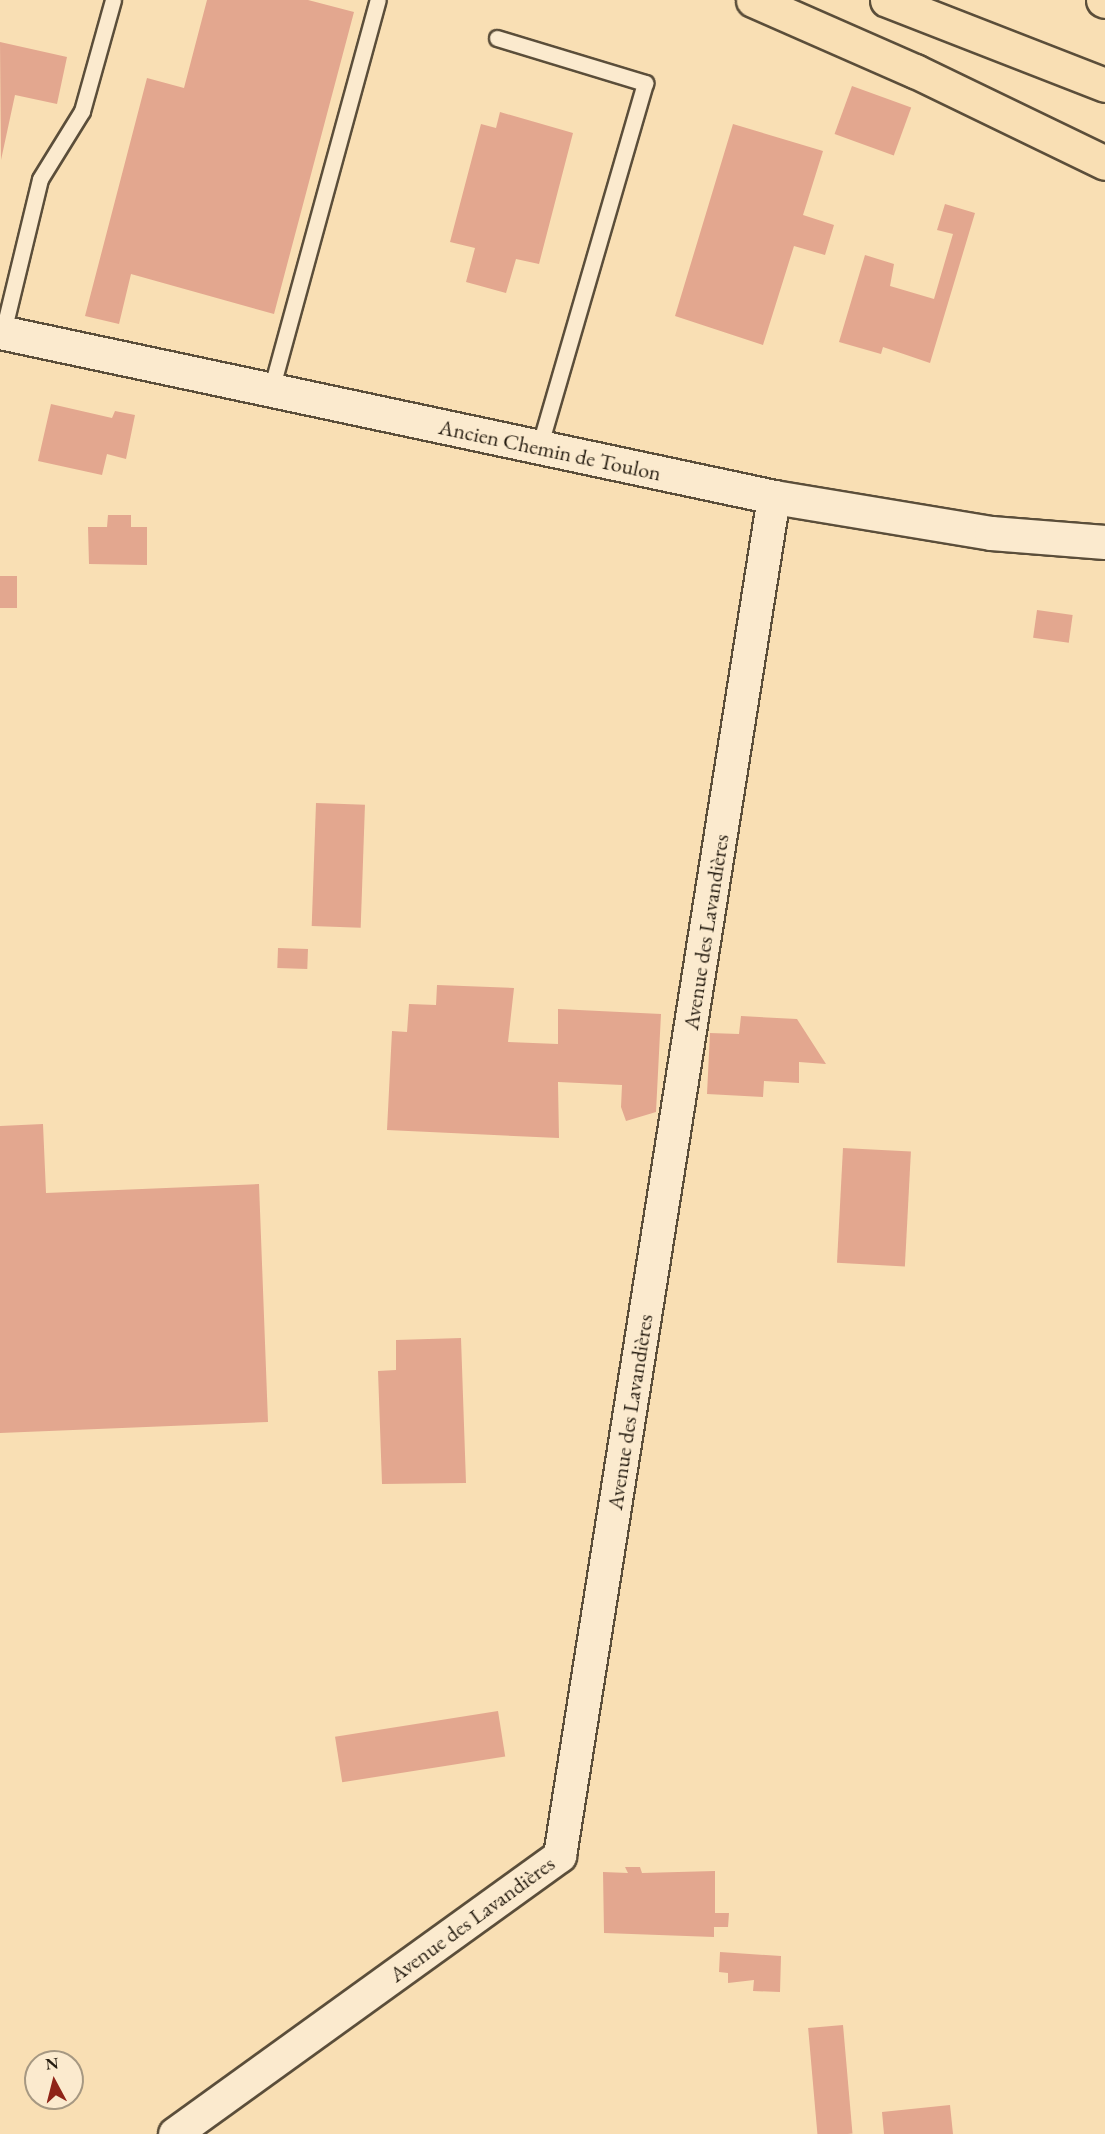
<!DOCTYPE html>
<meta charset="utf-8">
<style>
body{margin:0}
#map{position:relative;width:1105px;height:2134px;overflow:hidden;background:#f9dfb4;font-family:"EB Garamond",serif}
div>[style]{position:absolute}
.building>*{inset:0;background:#e3a78f;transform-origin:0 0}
.roads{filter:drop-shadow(2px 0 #5b4e3a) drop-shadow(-2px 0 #5b4e3a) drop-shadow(0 2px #5b4e3a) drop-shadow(0 -2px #5b4e3a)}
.service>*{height:15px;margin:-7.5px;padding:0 7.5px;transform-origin:7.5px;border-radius:7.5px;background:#fbeace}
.minor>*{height:32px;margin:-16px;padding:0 16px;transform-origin:16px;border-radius:16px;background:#fbeace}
.secondary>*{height:33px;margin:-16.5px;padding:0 16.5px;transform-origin:16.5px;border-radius:16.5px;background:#fbeace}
.motorway>*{height:33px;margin:-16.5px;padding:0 16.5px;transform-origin:16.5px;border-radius:16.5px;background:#f9dfb4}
span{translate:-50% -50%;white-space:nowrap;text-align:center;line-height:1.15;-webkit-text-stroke:4.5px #fbeace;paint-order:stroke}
.street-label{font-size:22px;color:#261d11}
.north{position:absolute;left:24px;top:2050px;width:60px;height:60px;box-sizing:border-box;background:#fbeace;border:2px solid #a69882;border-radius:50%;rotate:353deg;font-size:16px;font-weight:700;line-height:24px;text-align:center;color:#261d11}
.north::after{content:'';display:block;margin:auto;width:21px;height:27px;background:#8f2418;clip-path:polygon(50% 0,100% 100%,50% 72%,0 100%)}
</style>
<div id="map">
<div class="building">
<i style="clip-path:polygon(207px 0,308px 0,354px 12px,274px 314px,131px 274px,119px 324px,85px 316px,147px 78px,184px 88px)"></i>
<i style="clip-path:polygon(0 42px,67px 57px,57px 104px,15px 95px,1px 160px)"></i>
<i style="left:852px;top:86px;width:63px;height:51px;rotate:20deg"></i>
<i style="clip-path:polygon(500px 112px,573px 133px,539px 264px,516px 259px,506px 293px,466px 282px,475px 248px,450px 242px,481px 124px,496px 128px)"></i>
<i style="clip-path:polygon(733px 124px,823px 151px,803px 215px,834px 225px,825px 255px,794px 246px,763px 345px,675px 316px)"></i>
<i style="clip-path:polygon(945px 204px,975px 213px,930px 363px,883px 347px,881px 354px,839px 342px,865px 255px,894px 264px,890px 286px,934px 299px,953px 234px,937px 230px)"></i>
<i style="clip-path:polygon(51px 404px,112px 418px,115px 411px,135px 415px,126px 459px,107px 454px,102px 475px,38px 461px)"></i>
<i style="clip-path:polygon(108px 515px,131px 515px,131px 527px,147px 527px,147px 565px,89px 564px,88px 527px,107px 527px)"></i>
<i style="left:0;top:576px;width:17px;height:32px"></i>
<i style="left:1037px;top:610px;width:36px;height:28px;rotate:8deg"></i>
<i style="left:316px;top:803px;width:49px;height:123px;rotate:2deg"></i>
<i style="left:278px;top:948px;width:30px;height:20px;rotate:2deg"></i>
<i style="clip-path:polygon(437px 985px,514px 988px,508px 1042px,558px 1044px,558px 1009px,661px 1014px,656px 1112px,626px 1121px,621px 1107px,622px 1085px,558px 1082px,559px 1138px,387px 1130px,392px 1031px,407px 1032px,409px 1004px,436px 1005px)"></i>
<i style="clip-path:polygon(741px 1016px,797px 1019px,826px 1064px,799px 1062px,799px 1083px,764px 1081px,763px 1097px,707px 1094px,710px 1033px,739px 1034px)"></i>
<i style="clip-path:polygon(43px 1124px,46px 1193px,259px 1184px,268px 1422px,0 1433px,0 1126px)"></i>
<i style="left:843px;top:1148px;width:68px;height:115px;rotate:3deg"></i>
<i style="clip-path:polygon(461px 1338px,466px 1483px,382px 1484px,378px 1371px,396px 1370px,396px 1340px)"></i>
<i style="left:498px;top:1711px;width:46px;height:165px;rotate:81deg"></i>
<i style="clip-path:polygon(625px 1867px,640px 1867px,642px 1873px,715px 1871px,715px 1913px,729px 1913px,728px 1927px,714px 1927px,714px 1937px,604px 1933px,603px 1872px,628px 1873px)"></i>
<i style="clip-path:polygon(720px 1952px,781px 1956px,780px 1992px,753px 1991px,754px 1980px,728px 1983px,728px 1973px,719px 1972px)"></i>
<i style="left:843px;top:2025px;width:109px;height:35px;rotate:85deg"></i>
<i style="clip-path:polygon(950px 2105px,953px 2134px,884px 2134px,882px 2112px)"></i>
</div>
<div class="roads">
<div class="service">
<i style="left:497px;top:38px;width:155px;rotate:16.9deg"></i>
<i style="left:645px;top:83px;width:379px;rotate:106.2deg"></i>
<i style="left:3px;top:332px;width:157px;rotate:-76.4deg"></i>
<i style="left:40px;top:179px;width:80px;rotate:-58.3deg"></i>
<i style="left:82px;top:111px;width:115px;rotate:-74.4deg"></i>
<i style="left:271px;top:390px;width:404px;rotate:-74.7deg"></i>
</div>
<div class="minor">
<i style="left:175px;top:2134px;width:475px;rotate:-35.8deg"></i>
<i style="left:560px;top:1856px;width:1376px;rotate:-81.05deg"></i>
</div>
<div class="secondary">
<i style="left:0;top:332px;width:791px;rotate:12.03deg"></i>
<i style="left:774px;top:497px;width:220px;rotate:9.4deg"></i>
<i style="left:991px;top:533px;width:114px;rotate:4.5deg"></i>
</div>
<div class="motorway">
<i style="left:753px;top:0;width:177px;rotate:23.7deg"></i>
<i style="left:915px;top:71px;width:211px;rotate:25.8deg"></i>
<i style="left:887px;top:0;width:234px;rotate:21.3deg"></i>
<i style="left:1103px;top:0;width:2px;rotate:27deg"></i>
</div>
</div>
<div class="street-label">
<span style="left:550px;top:450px;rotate:12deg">Ancien Chemin de Toulon</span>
<span style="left:706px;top:932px;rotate:-81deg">Avenue des Lavandières</span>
<span style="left:630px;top:1412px;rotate:-81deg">Avenue des Lavandières</span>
<span style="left:472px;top:1919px;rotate:-36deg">Avenue des Lavandières</span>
</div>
<div class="north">N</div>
</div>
